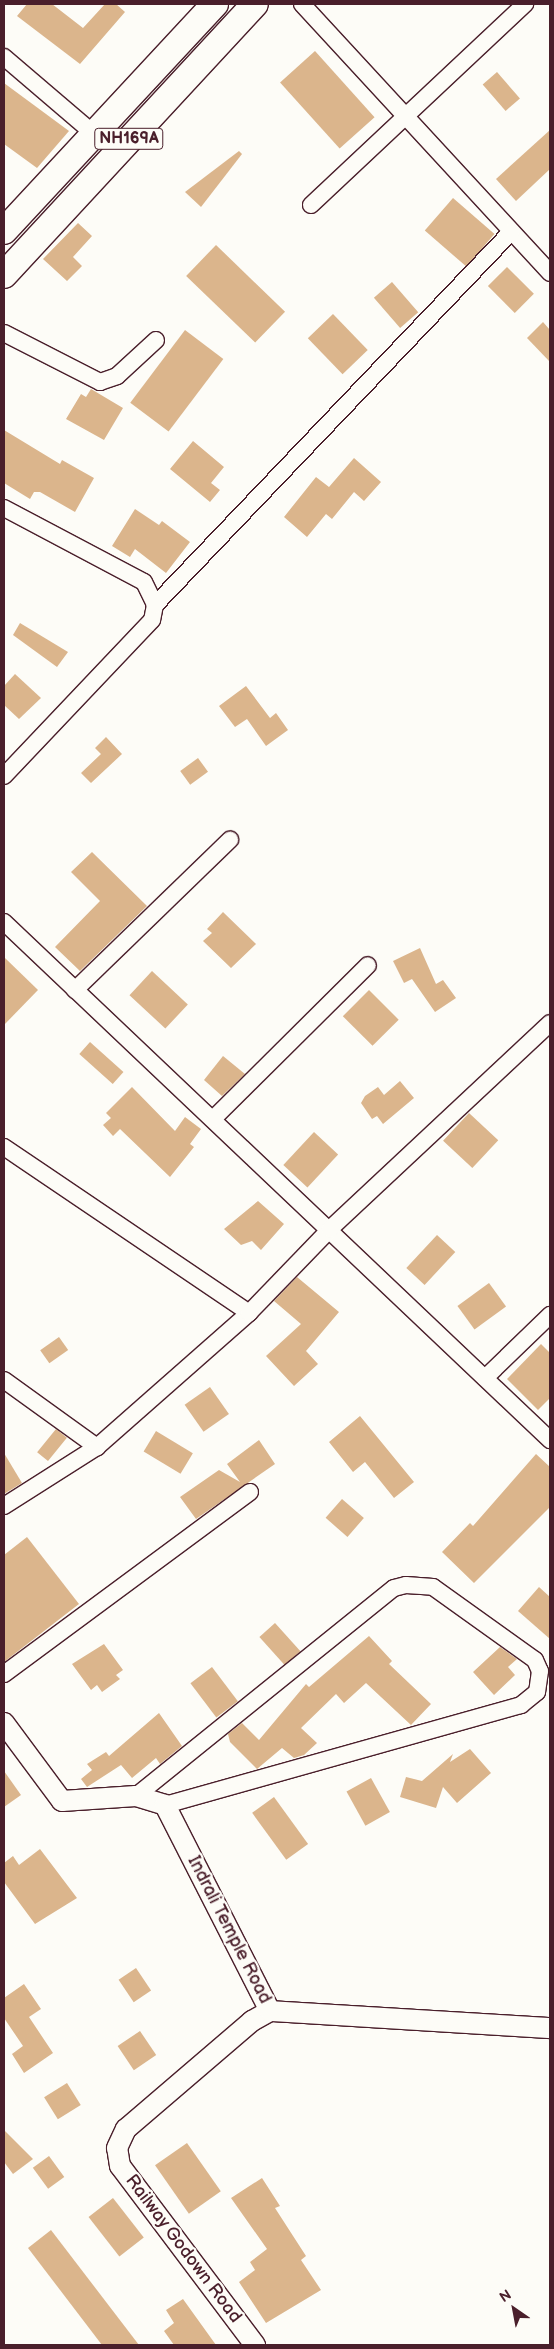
<!DOCTYPE html>
<style>
body{margin:0}
#map{position:relative;width:554px;height:2349px;overflow:hidden;background:#fdfcf7;font-family:"Balsamiq Sans",sans-serif}
div>[style]{position:absolute}
.building>*{inset:0;background:#dbb58c;transform-origin:0 0}
.roads{filter:drop-shadow(1px 0 #4a1f2b) drop-shadow(-1px 0 #4a1f2b) drop-shadow(0 1px #4a1f2b) drop-shadow(0 -1px #4a1f2b)}
.minor>*{height:16px;margin:-8px;padding:0 8px;transform-origin:8px;border-radius:8px;background:#fdfcf7}
.tertiary>*{height:20px;margin:-10px;padding:0 10px;transform-origin:10px;border-radius:10px;background:#fdfcf7}
.trunk>*{height:26px;margin:-13px;padding:0 13px;transform-origin:13px;border-radius:13px;background:#fdfcf7}
span{translate:-50% -50%;white-space:nowrap;text-align:center;line-height:1.15;-webkit-text-stroke:4.5px #fdfcf7;paint-order:stroke}
.shield-label span{padding:1px 4px;background:#fdfcf7;border:1px solid;border-radius:4px;-webkit-text-stroke-width:0}
.shield-label{font-size:16px;color:#4a1f2b;font-weight:700}
.street-label{font-size:18px;color:#4a1f2b}
.frame{position:absolute;inset:0;border:5px solid #4a1f2b;pointer-events:none}
.north{position:absolute;left:489px;top:2284px;width:50px;height:50px;-webkit-text-stroke:4px #fdfcf7;paint-order:stroke;rotate:327deg;font-size:14px;font-weight:700;line-height:20px;text-align:center;color:#4a1f2b}
.north::after{content:'';display:block;margin:auto;width:18px;height:22px;background:#4a1f2b;clip-path:polygon(50% 0,100% 100%,50% 72%,0 100%)}
</style>
<div id="map">
<div class="building">
<i style="clip-path:polygon(27px 4px,52px 4px,83px 28px,105px 4px,116px 4px,125px 12px,80px 64px,17px 16px)"></i>
<i style="left:315px;top:51px;width:89px;height:47px;rotate:48deg"></i>
<i style="left:497px;top:72px;width:35px;height:19px;rotate:49deg"></i>
<i style="clip-path:polygon(4px 83px,69px 131px,37px 168px,4px 144px)"></i>
<i style="clip-path:polygon(550px 130px,550px 169px,516px 201px,496px 179px)"></i>
<i style="clip-path:polygon(239px 151px,242px 154px,201px 207px,185px 192px)"></i>
<i style="left:453px;top:198px;width:55px;height:43px;rotate:41deg"></i>
<i style="clip-path:polygon(78px 223px,92px 236px,73px 257px,82px 266px,67px 281px,43px 259px)"></i>
<i style="left:216px;top:245px;width:96px;height:43px;rotate:44deg"></i>
<i style="left:507px;top:267px;width:38px;height:27px;rotate:45deg"></i>
<i style="left:392px;top:282px;width:40px;height:24px;rotate:49deg"></i>
<i style="left:333px;top:314px;width:50px;height:35px;rotate:46deg"></i>
<i style="clip-path:polygon(543px 322px,550px 330px,550px 362px,527px 338px)"></i>
<i style="left:185px;top:330px;width:48px;height:91px;rotate:37deg"></i>
<i style="clip-path:polygon(91px 389px,123px 408px,104px 440px,66px 419px,81px 394px,86px 397px)"></i>
<i style="clip-path:polygon(4px 430px,60px 464px,62px 460px,94px 478px,75px 512px,40px 492px,34px 492px,30px 499px,4px 483px)"></i>
<i style="clip-path:polygon(193px 441px,224px 467px,211px 483px,220px 490px,210px 502px,170px 469px)"></i>
<i style="clip-path:polygon(354px 458px,381px 482px,364px 501px,354px 492px,332px 519px,326px 514px,307px 537px,284px 517px,316px 477px,329px 487px)"></i>
<i style="clip-path:polygon(135px 509px,159px 525px,162px 521px,190px 542px,166px 573px,135px 549px,130px 557px,112px 546px)"></i>
<i style="clip-path:polygon(20px 623px,68px 652px,57px 667px,13px 635px)"></i>
<i style="clip-path:polygon(15px 674px,41px 698px,19px 719px,4px 705px,4px 686px)"></i>
<i style="clip-path:polygon(246px 686px,270px 718px,276px 713px,288px 730px,266px 746px,247px 719px,235px 727px,219px 706px)"></i>
<i style="clip-path:polygon(106px 737px,122px 754px,91px 783px,81px 773px,101px 754px,95px 748px)"></i>
<i style="left:198px;top:758px;width:17px;height:22px;rotate:54deg"></i>
<i style="clip-path:polygon(92px 852px,147px 906px,80px 971px,55px 947px,100px 901px,71px 872px)"></i>
<i style="clip-path:polygon(223px 912px,256px 944px,231px 968px,203px 941px,212px 933px,207px 929px)"></i>
<i style="clip-path:polygon(420px 948px,436px 984px,443px 980px,456px 998px,435px 1012px,412px 979px,404px 983px,393px 961px)"></i>
<i style="clip-path:polygon(4px 957px,38px 990px,4px 1025px)"></i>
<i style="left:152px;top:971px;width:49px;height:33px;rotate:43deg"></i>
<i style="left:369px;top:990px;width:42px;height:37px;rotate:45deg"></i>
<i style="left:90px;top:1042px;width:45px;height:16px;rotate:42deg"></i>
<i style="clip-path:polygon(223px 1056px,245px 1074px,222px 1096px,204px 1080px)"></i>
<i style="clip-path:polygon(400px 1081px,414px 1098px,383px 1124px,377px 1116px,372px 1119px,361px 1103px,365px 1096px,378px 1087px,384px 1095px)"></i>
<i style="clip-path:polygon(132px 1087px,175px 1131px,185px 1117px,201px 1129px,190px 1144px,194px 1147px,170px 1177px,120px 1129px,113px 1136px,103px 1125px,111px 1118px,106px 1113px)"></i>
<i style="left:469px;top:1113px;width:40px;height:38px;rotate:43deg"></i>
<i style="left:314px;top:1132px;width:33px;height:45px;rotate:43deg"></i>
<i style="clip-path:polygon(258px 1201px,284px 1224px,261px 1250px,252px 1241px,241px 1245px,224px 1229px)"></i>
<i style="left:437px;top:1235px;width:25px;height:45px;rotate:43deg"></i>
<i style="clip-path:polygon(297px 1277px,339px 1312px,306px 1351px,318px 1364px,294px 1386px,266px 1356px,301px 1324px,274px 1301px)"></i>
<i style="left:489px;top:1283px;width:29px;height:39px;rotate:54deg"></i>
<i style="left:59px;top:1337px;width:16px;height:23px;rotate:55deg"></i>
<i style="clip-path:polygon(541px 1344px,550px 1353px,550px 1398px,538px 1410px,507px 1379px)"></i>
<i style="left:210px;top:1387px;width:33px;height:31px;rotate:55deg"></i>
<i style="clip-path:polygon(360px 1416px,414px 1482px,394px 1498px,365px 1462px,353px 1472px,329px 1442px)"></i>
<i style="left:56px;top:1429px;width:14px;height:30px;rotate:39deg"></i>
<i style="left:156px;top:1431px;width:43px;height:24px;rotate:31deg"></i>
<i style="clip-path:polygon(259px 1440px,275px 1464px,196px 1519px,180px 1497px,219px 1470px,240px 1482px,227px 1464px)"></i>
<i style="clip-path:polygon(4px 1453px,22px 1483px,4px 1494px)"></i>
<i style="clip-path:polygon(536px 1454px,550px 1467px,550px 1507px,474px 1583px,442px 1552px,470px 1523px,473px 1526px)"></i>
<i style="left:342px;top:1499px;width:29px;height:25px;rotate:41deg"></i>
<i style="clip-path:polygon(27px 1537px,79px 1604px,4px 1662px,4px 1555px)"></i>
<i style="clip-path:polygon(539px 1587px,550px 1597px,550px 1639px,518px 1611px)"></i>
<i style="left:275px;top:1623px;width:38px;height:21px;rotate:48deg"></i>
<i style="clip-path:polygon(369px 1636px,392px 1661px,389px 1664px,431px 1704px,411px 1725px,366px 1683px,344px 1703px,336px 1694px,301px 1728px,317px 1743px,304px 1755px,294px 1758px,282px 1748px,257px 1769px,230px 1742px,228px 1734px,242px 1723px,259px 1740px,306px 1684px,309px 1687px)"></i>
<i style="clip-path:polygon(104px 1644px,123px 1670px,116px 1675px,120px 1679px,102px 1692px,97px 1685px,91px 1690px,72px 1664px)"></i>
<i style="clip-path:polygon(500px 1647px,517px 1659px,508px 1667px,515px 1675px,494px 1695px,473px 1672px)"></i>
<i style="left:212px;top:1667px;width:43px;height:27px;rotate:53deg"></i>
<i style="clip-path:polygon(159px 1713px,182px 1746px,160px 1764px,156px 1758px,132px 1778px,121px 1765px,87px 1787px,81px 1779px,92px 1770px,87px 1764px,106px 1752px,109px 1756px)"></i>
<i style="clip-path:polygon(470px 1749px,491px 1773px,457px 1803px,443px 1787px,436px 1808px,400px 1797px,406px 1777px,422px 1781px,453px 1754px,450px 1762px)"></i>
<i style="clip-path:polygon(4px 1771px,21px 1795px,4px 1807px)"></i>
<i style="left:371px;top:1778px;width:39px;height:28px;rotate:61deg"></i>
<i style="left:274px;top:1797px;width:58px;height:27px;rotate:54deg"></i>
<i style="clip-path:polygon(40px 1849px,77px 1898px,35px 1924px,4px 1882px,4px 1863px,13px 1856px,19px 1865px)"></i>
<i style="left:136px;top:1968px;width:27px;height:21px;rotate:56deg"></i>
<i style="clip-path:polygon(24px 1984px,41px 2009px,29px 2017px,53px 2053px,24px 2073px,12px 2054px,23px 2046px,4px 2018px,4px 1998px)"></i>
<i style="left:140px;top:2031px;width:29px;height:27px;rotate:56deg"></i>
<i style="left:67px;top:2083px;width:26px;height:27px;rotate:58deg"></i>
<i style="clip-path:polygon(4px 2130px,33px 2159px,13px 2174px,4px 2162px)"></i>
<i style="left:187px;top:2143px;width:59px;height:39px;rotate:55deg"></i>
<i style="left:49px;top:2156px;width:26px;height:20px;rotate:54deg"></i>
<i style="clip-path:polygon(262px 2178px,280px 2206px,275px 2208px,306px 2256px,301px 2260px,321px 2290px,266px 2323px,239px 2282px,255px 2270px,250px 2262px,267px 2249px,231px 2198px)"></i>
<i style="left:113px;top:2198px;width:50px;height:31px;rotate:52deg"></i>
<i style="clip-path:polygon(51px 2230px,139px 2345px,102px 2345px,28px 2248px)"></i>
<i style="clip-path:polygon(183px 2299px,188px 2306px,216px 2345px,174px 2345px,164px 2331px,174px 2323px,166px 2310px)"></i>
</div>
<div class="roads">
<div class="minor">
<i style="left:302px;top:4px;width:366px;rotate:47.3deg"></i>
<i style="left:4px;top:57px;width:118px;rotate:40.5deg"></i>
<i style="left:311px;top:205px;width:294px;rotate:-43.2deg"></i>
<i style="left:4px;top:333px;width:108px;rotate:27deg"></i>
<i style="left:100px;top:382px;width:18px;rotate:-19deg"></i>
<i style="left:117px;top:376px;width:53px;rotate:-42.7deg"></i>
<i style="left:4px;top:508px;width:158px;rotate:27.9deg"></i>
<i style="left:144px;top:582px;width:25px;rotate:64deg"></i>
<i style="left:155px;top:605px;width:15px;rotate:101deg"></i>
<i style="left:152px;top:620px;width:215px;rotate:133.5deg"></i>
<i style="left:155px;top:605px;width:516px;rotate:-46.34deg"></i>
<i style="left:4px;top:922px;width:753px;rotate:43.49deg"></i>
<i style="left:75px;top:990px;width:216px;rotate:-44.1deg"></i>
<i style="left:213px;top:1119px;width:218px;rotate:-44.8deg"></i>
<i style="left:4px;top:1147px;width:296px;rotate:34.1deg"></i>
<i style="left:485px;top:1378px;width:91px;rotate:-44.1deg"></i>
<i style="left:4px;top:1380px;width:115px;rotate:35.8deg"></i>
<i style="left:4px;top:1506px;width:110px;rotate:-32.4deg"></i>
<i style="left:97px;top:1447px;width:203px;rotate:-41.4deg"></i>
<i style="left:249px;top:1313px;width:117px;rotate:-46deg"></i>
<i style="left:330px;top:1229px;width:301px;rotate:-43.1deg"></i>
<i style="left:4px;top:1674px;width:306px;rotate:-36.5deg"></i>
<i style="left:136px;top:1796px;width:331px;rotate:-38.9deg"></i>
<i style="left:394px;top:1588px;width:12px;rotate:-14deg"></i>
<i style="left:406px;top:1585px;width:27px;rotate:4deg"></i>
<i style="left:433px;top:1587px;width:125px;rotate:35.6deg"></i>
<i style="left:535px;top:1660px;width:12px;rotate:66deg"></i>
<i style="left:540px;top:1671px;width:21px;rotate:98deg"></i>
<i style="left:537px;top:1692px;width:21px;rotate:141deg"></i>
<i style="left:521px;top:1705px;width:370px;rotate:164.3deg"></i>
</div>
<div class="tertiary">
<i style="left:4px;top:1723px;width:97px;rotate:53.4deg"></i>
<i style="left:62px;top:1801px;width:74px;rotate:-3.9deg"></i>
<i style="left:136px;top:1796px;width:30px;rotate:17deg"></i>
<i style="left:165px;top:1805px;width:231px;rotate:63deg"></i>
<i style="left:255px;top:2345px;width:224px;rotate:-127deg"></i>
<i style="left:120px;top:2166px;width:18px;rotate:-99deg"></i>
<i style="left:117px;top:2148px;width:21px;rotate:-65deg"></i>
<i style="left:126px;top:2129px;width:166px;rotate:-40.6deg"></i>
<i style="left:252px;top:2021px;width:21px;rotate:-29deg"></i>
<i style="left:270px;top:2011px;width:281px;rotate:3.5deg"></i>
</div>
<div class="trunk">
<i style="left:4px;top:231px;width:310px;rotate:-47.1deg"></i>
<i style="left:4px;top:275px;width:369px;rotate:-47.2deg"></i>
</div>
</div>
<div class="shield-label">
<span style="left:129px;top:139px">NH169A</span>
</div>
<div class="street-label">
<span style="left:229px;top:1930px;rotate:63deg">Indrali Temple Road</span>
<span style="left:183px;top:2249px;rotate:53deg">Railway Godown Road</span>
</div>
<div class="frame"></div>
<div class="north">N</div>
</div>
